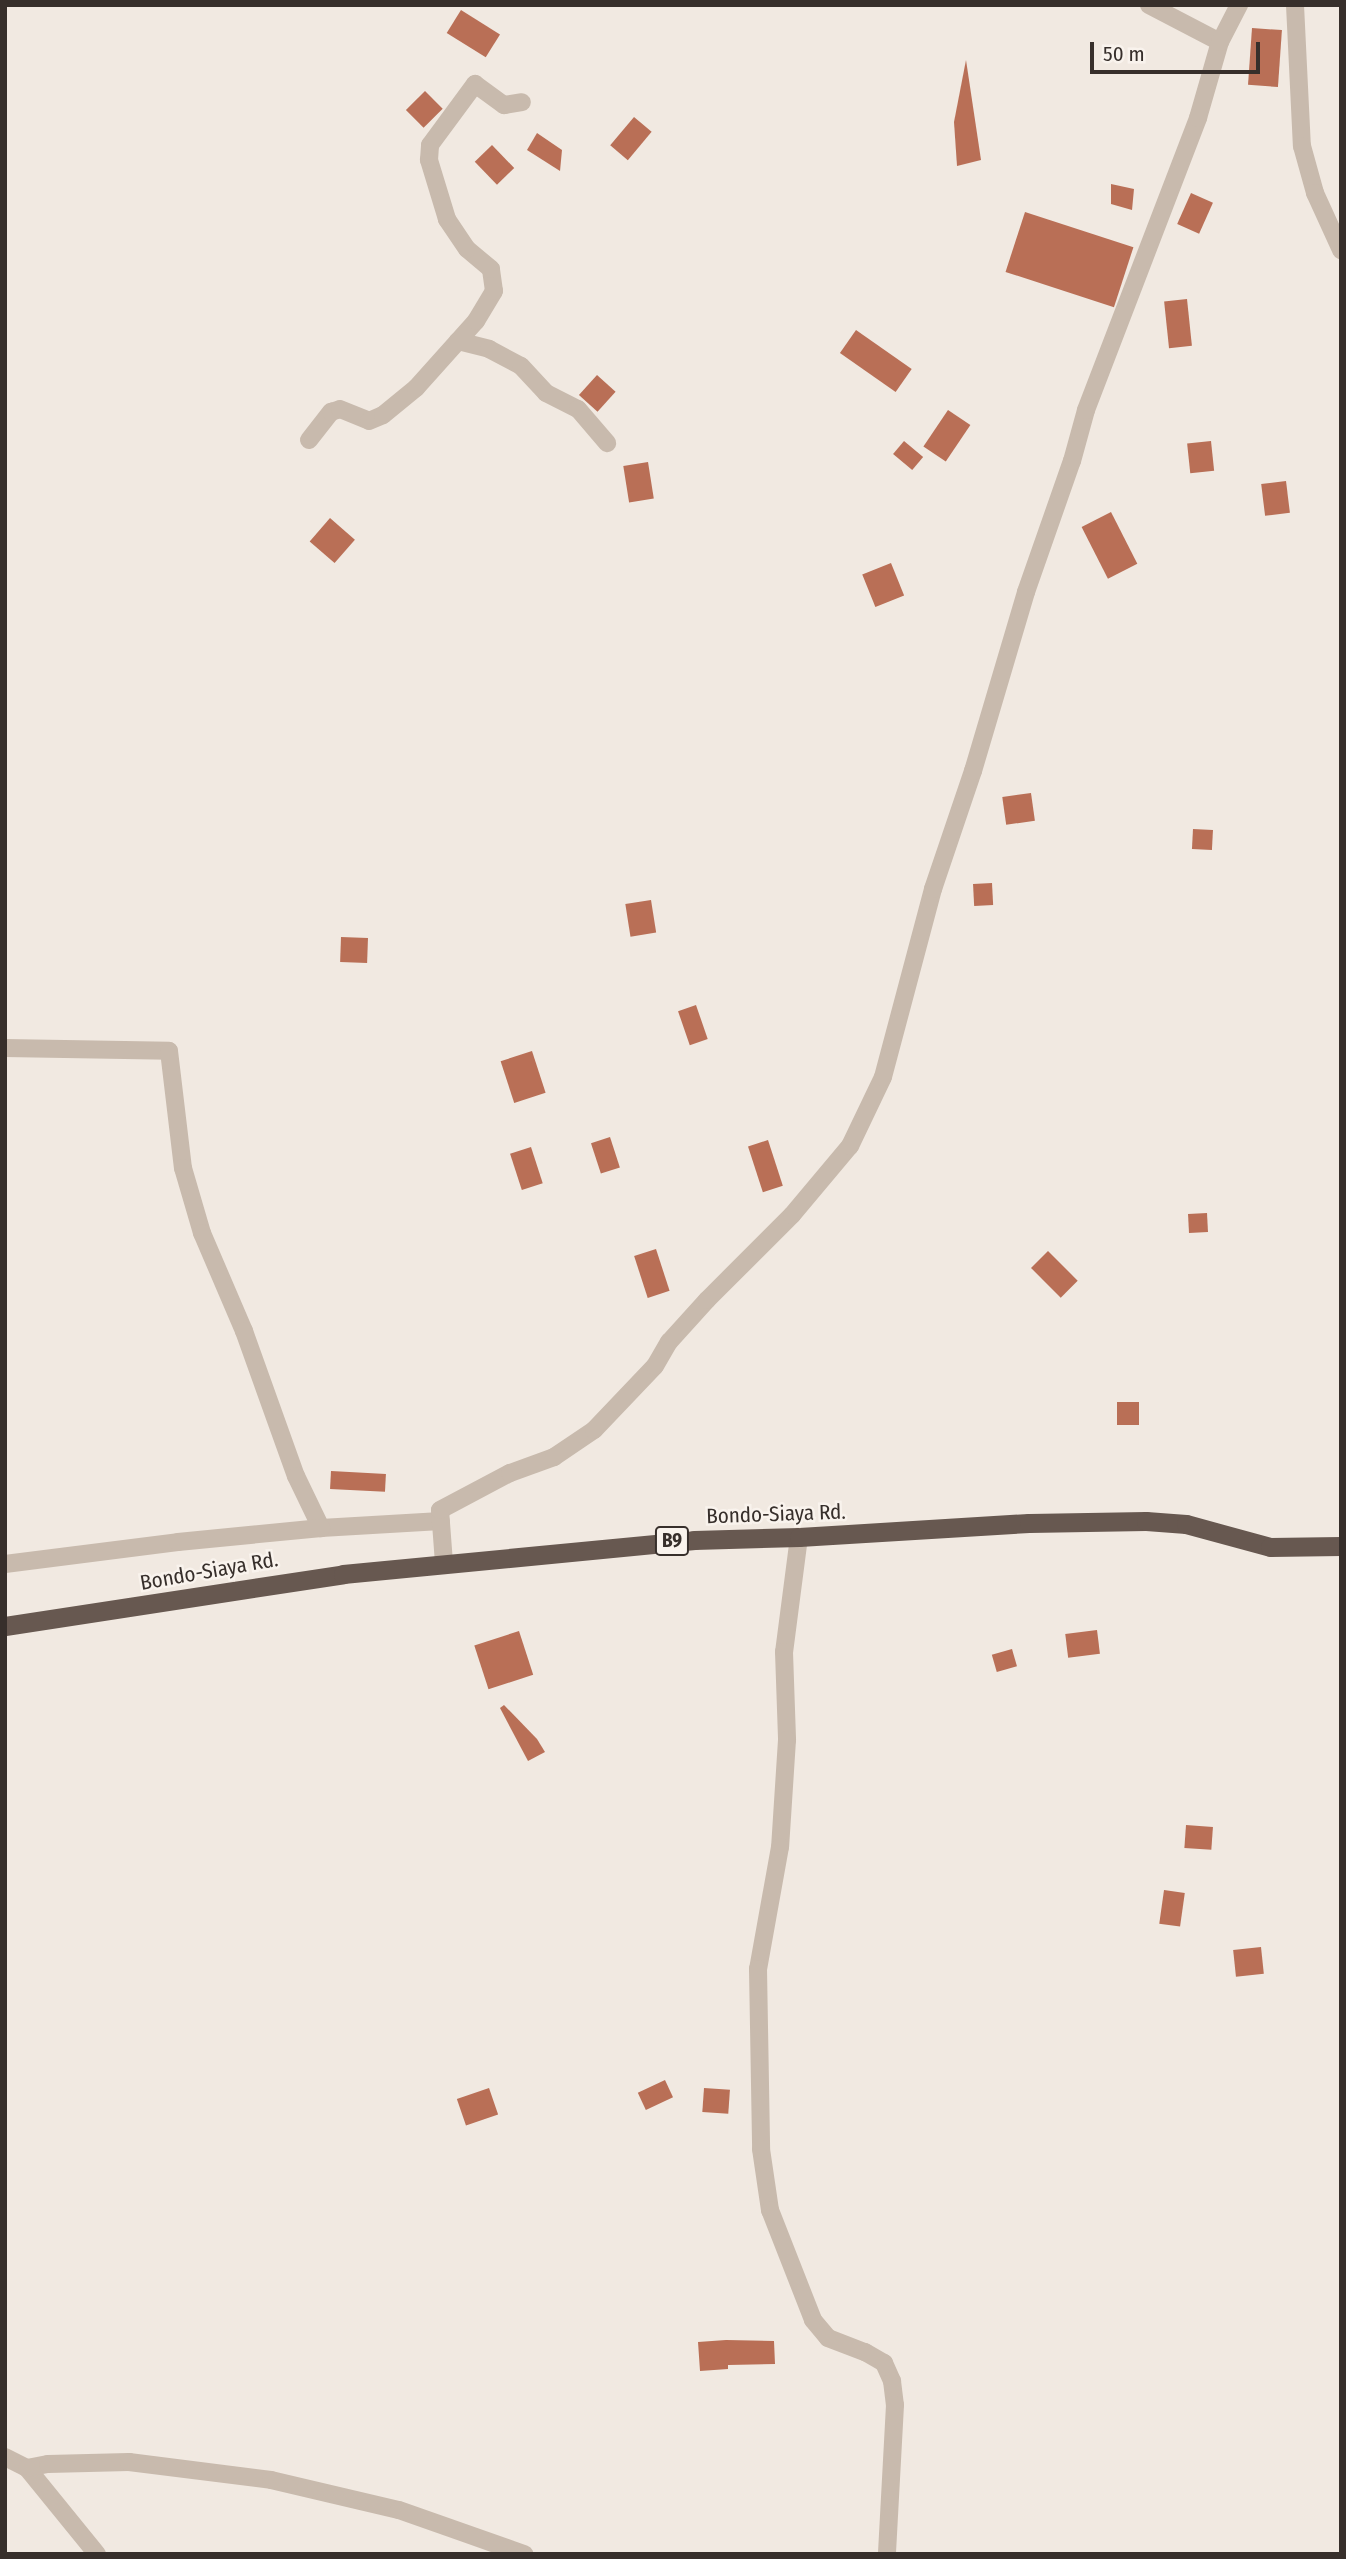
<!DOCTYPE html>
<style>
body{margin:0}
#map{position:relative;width:1346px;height:2559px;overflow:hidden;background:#f1e9e1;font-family:"Fira Sans Condensed",sans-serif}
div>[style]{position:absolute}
.building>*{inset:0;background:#b96f56;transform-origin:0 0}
.minor>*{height:18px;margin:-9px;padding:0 9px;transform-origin:9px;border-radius:9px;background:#c8baad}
.trunk>*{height:19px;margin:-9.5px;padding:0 9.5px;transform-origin:9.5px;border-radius:9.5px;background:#675850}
span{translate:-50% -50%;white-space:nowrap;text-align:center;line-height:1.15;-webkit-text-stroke:5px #f9f3ed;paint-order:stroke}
.shield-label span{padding:2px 5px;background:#f9f3ed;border:2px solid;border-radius:5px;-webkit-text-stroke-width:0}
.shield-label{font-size:19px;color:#372f2b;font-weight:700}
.street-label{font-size:21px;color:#372f2b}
.frame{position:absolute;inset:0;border:7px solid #372f2b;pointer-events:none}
.scale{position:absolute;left:1090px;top:42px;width:170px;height:32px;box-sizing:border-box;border:4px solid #372f2b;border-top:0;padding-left:9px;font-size:21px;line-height:24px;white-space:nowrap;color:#372f2b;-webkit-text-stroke:5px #f9f3ed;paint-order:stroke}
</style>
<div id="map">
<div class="building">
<i style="left:461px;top:10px;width:46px;height:27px;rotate:32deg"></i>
<i style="left:1252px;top:28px;width:30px;height:57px;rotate:4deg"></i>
<i style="clip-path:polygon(966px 60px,981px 160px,957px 166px,954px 122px)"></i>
<i style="left:425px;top:91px;width:25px;height:27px;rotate:45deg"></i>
<i style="left:634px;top:117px;width:23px;height:37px;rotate:40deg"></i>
<i style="clip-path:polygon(537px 133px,562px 150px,560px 171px,527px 150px)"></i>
<i style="left:492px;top:145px;width:32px;height:24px;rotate:46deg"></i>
<i style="clip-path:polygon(1111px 184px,1134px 189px,1132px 210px,1111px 204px)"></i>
<i style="left:1191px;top:193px;width:24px;height:34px;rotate:24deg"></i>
<i style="left:1025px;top:212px;width:114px;height:63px;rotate:18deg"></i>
<i style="left:1187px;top:299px;width:47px;height:23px;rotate:84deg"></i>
<i style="left:856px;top:330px;width:68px;height:28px;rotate:35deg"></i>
<i style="left:597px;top:375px;width:25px;height:27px;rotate:42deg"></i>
<i style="left:948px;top:410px;width:27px;height:44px;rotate:34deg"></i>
<i style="left:904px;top:441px;width:25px;height:17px;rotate:40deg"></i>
<i style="left:1211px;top:441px;width:30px;height:24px;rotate:84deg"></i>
<i style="left:648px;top:462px;width:37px;height:25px;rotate:81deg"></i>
<i style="left:1286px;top:481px;width:32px;height:25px;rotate:83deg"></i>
<i style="left:1111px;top:512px;width:58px;height:33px;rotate:63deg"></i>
<i style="left:330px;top:518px;width:33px;height:31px;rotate:41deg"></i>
<i style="left:891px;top:563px;width:35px;height:31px;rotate:68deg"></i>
<i style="left:1031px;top:793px;width:28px;height:29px;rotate:82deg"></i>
<i style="left:1193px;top:829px;width:20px;height:20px;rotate:3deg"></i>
<i style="left:992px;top:883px;width:22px;height:19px;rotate:87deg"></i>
<i style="left:651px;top:900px;width:33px;height:26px;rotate:81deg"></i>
<i style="left:341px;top:937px;width:27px;height:25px;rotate:2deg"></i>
<i style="left:696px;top:1005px;width:36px;height:19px;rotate:71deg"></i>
<i style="left:532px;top:1051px;width:44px;height:33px;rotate:72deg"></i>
<i style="left:610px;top:1137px;width:32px;height:20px;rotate:72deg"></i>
<i style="left:768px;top:1140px;width:48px;height:21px;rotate:72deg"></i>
<i style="left:531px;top:1147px;width:38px;height:22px;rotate:72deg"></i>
<i style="left:1207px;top:1213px;width:19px;height:19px;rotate:87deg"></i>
<i style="left:656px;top:1249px;width:44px;height:23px;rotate:72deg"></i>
<i style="left:1048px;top:1251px;width:42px;height:24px;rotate:45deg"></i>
<i style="left:1117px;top:1402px;width:22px;height:23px"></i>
<i style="left:331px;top:1471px;width:55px;height:18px;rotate:3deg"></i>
<i style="left:1097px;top:1630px;width:24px;height:32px;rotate:83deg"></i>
<i style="left:519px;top:1631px;width:46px;height:47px;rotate:72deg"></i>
<i style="left:1012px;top:1649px;width:18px;height:21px;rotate:74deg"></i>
<i style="clip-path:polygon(504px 1705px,537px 1739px,545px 1752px,528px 1761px,500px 1708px)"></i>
<i style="left:1186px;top:1825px;width:27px;height:23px;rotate:4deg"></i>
<i style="left:1164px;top:1890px;width:21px;height:34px;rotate:8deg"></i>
<i style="left:1261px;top:1947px;width:27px;height:28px;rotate:84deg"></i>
<i style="left:665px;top:2080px;width:19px;height:30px;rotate:65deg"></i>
<i style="left:489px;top:2088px;width:28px;height:34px;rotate:71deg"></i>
<i style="left:704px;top:2088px;width:26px;height:24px;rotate:4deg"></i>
<i style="clip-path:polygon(726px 2340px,774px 2341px,775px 2364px,728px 2365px,728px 2369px,700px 2371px,698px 2342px)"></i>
</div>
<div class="minor">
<i style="left:1149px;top:5px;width:80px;rotate:27.5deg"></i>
<i style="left:1295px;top:5px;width:141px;rotate:87.2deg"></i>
<i style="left:1302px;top:146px;width:49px;rotate:74.5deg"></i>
<i style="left:1315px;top:193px;width:63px;rotate:65.5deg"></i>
<i style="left:458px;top:341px;width:32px;rotate:14deg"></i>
<i style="left:489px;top:349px;width:36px;rotate:28deg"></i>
<i style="left:521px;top:366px;width:37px;rotate:47deg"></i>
<i style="left:546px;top:393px;width:36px;rotate:27deg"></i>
<i style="left:578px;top:409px;width:45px;rotate:49.5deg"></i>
<i style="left:309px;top:440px;width:36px;rotate:-52deg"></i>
<i style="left:331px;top:412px;width:9px;rotate:-18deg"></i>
<i style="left:340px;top:409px;width:31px;rotate:22deg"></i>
<i style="left:369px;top:421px;width:15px;rotate:-23deg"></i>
<i style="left:383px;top:415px;width:43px;rotate:-39.3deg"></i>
<i style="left:416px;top:388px;width:90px;rotate:-48.2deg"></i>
<i style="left:476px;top:321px;width:35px;rotate:-59deg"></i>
<i style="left:494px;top:291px;width:22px;rotate:-98deg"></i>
<i style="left:491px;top:269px;width:31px;rotate:-140deg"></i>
<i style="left:467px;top:249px;width:36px;rotate:-124deg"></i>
<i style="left:447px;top:219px;width:62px;rotate:-107deg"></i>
<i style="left:429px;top:160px;width:15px;rotate:-86deg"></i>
<i style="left:430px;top:145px;width:76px;rotate:-53.6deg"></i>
<i style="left:475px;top:84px;width:36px;rotate:36deg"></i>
<i style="left:504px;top:105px;width:18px;rotate:-9deg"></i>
<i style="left:5px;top:1048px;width:164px;rotate:1deg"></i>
<i style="left:169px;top:1051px;width:118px;rotate:83.2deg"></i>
<i style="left:183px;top:1168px;width:68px;rotate:73.7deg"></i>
<i style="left:202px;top:1233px;width:107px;rotate:66.8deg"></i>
<i style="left:244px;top:1331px;width:154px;rotate:70.3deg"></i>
<i style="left:296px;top:1476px;width:58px;rotate:64.3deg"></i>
<i style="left:321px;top:1528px;width:120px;rotate:-3.3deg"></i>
<i style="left:799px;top:1537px;width:116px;rotate:97.4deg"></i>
<i style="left:784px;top:1652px;width:88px;rotate:88deg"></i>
<i style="left:787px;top:1740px;width:107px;rotate:93.7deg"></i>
<i style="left:780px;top:1847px;width:124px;rotate:100.2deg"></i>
<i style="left:758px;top:1969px;width:180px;rotate:89deg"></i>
<i style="left:761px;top:2149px;width:62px;rotate:81.6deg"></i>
<i style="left:770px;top:2210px;width:118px;rotate:68.6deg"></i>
<i style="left:813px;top:2320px;width:23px;rotate:50deg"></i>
<i style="left:828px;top:2338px;width:40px;rotate:21deg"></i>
<i style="left:865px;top:2352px;width:22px;rotate:30deg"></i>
<i style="left:884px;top:2363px;width:20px;rotate:66deg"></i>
<i style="left:892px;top:2381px;width:24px;rotate:83deg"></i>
<i style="left:895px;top:2405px;width:149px;rotate:93.1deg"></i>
<i style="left:444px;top:1563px;width:53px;rotate:-94.3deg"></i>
<i style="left:440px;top:1510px;width:79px;rotate:-27.9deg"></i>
<i style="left:510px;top:1473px;width:47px;rotate:-20deg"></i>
<i style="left:554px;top:1457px;width:48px;rotate:-34deg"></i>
<i style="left:594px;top:1430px;width:88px;rotate:-46.4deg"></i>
<i style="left:655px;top:1366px;width:28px;rotate:-60deg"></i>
<i style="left:669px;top:1342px;width:57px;rotate:-47.9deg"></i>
<i style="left:707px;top:1300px;width:120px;rotate:-45deg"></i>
<i style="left:792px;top:1215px;width:90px;rotate:-50deg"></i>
<i style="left:850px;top:1146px;width:76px;rotate:-64.4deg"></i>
<i style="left:883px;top:1077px;width:195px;rotate:-75.1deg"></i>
<i style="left:933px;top:889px;width:125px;rotate:-71.3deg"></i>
<i style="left:973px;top:771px;width:187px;rotate:-73.5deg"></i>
<i style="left:1026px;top:592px;width:139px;rotate:-70.7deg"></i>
<i style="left:1072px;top:461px;width:53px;rotate:-74.6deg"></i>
<i style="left:1086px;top:410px;width:313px;rotate:-69deg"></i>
<i style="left:1198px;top:118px;width:79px;rotate:-73.9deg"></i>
<i style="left:1220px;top:42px;width:42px;rotate:-62.8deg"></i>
<i style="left:5px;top:1564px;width:174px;rotate:-7.2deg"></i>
<i style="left:178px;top:1542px;width:144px;rotate:-5.6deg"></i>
<i style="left:5px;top:2457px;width:25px;rotate:27deg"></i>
<i style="left:27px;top:2468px;width:111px;rotate:50.9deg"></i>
<i style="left:27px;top:2468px;width:21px;rotate:-11deg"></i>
<i style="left:48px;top:2464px;width:81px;rotate:-1.4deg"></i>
<i style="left:129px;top:2462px;width:143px;rotate:7.2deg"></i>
<i style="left:271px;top:2480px;width:131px;rotate:13.2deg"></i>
<i style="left:399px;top:2510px;width:133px;rotate:19.4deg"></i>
</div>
<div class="trunk">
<i style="left:5px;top:1626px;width:342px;rotate:-8.7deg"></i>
<i style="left:343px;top:1574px;width:353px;rotate:-5.5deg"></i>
<i style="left:694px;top:1540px;width:105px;rotate:-1.6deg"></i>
<i style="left:799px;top:1537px;width:230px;rotate:-3.5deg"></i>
<i style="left:1029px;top:1523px;width:117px;rotate:-1deg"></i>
<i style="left:1146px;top:1521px;width:40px;rotate:4.3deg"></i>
<i style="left:1186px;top:1524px;width:87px;rotate:15.3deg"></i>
<i style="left:1270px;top:1547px;width:71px;rotate:-0.8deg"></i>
</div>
<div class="shield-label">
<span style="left:672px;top:1541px">B9</span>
</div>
<div class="street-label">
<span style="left:776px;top:1514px;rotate:-2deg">Bondo-Siaya Rd.</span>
<span style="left:209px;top:1571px;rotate:-10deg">Bondo-Siaya Rd.</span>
</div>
<div class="frame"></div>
<div class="scale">50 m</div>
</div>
